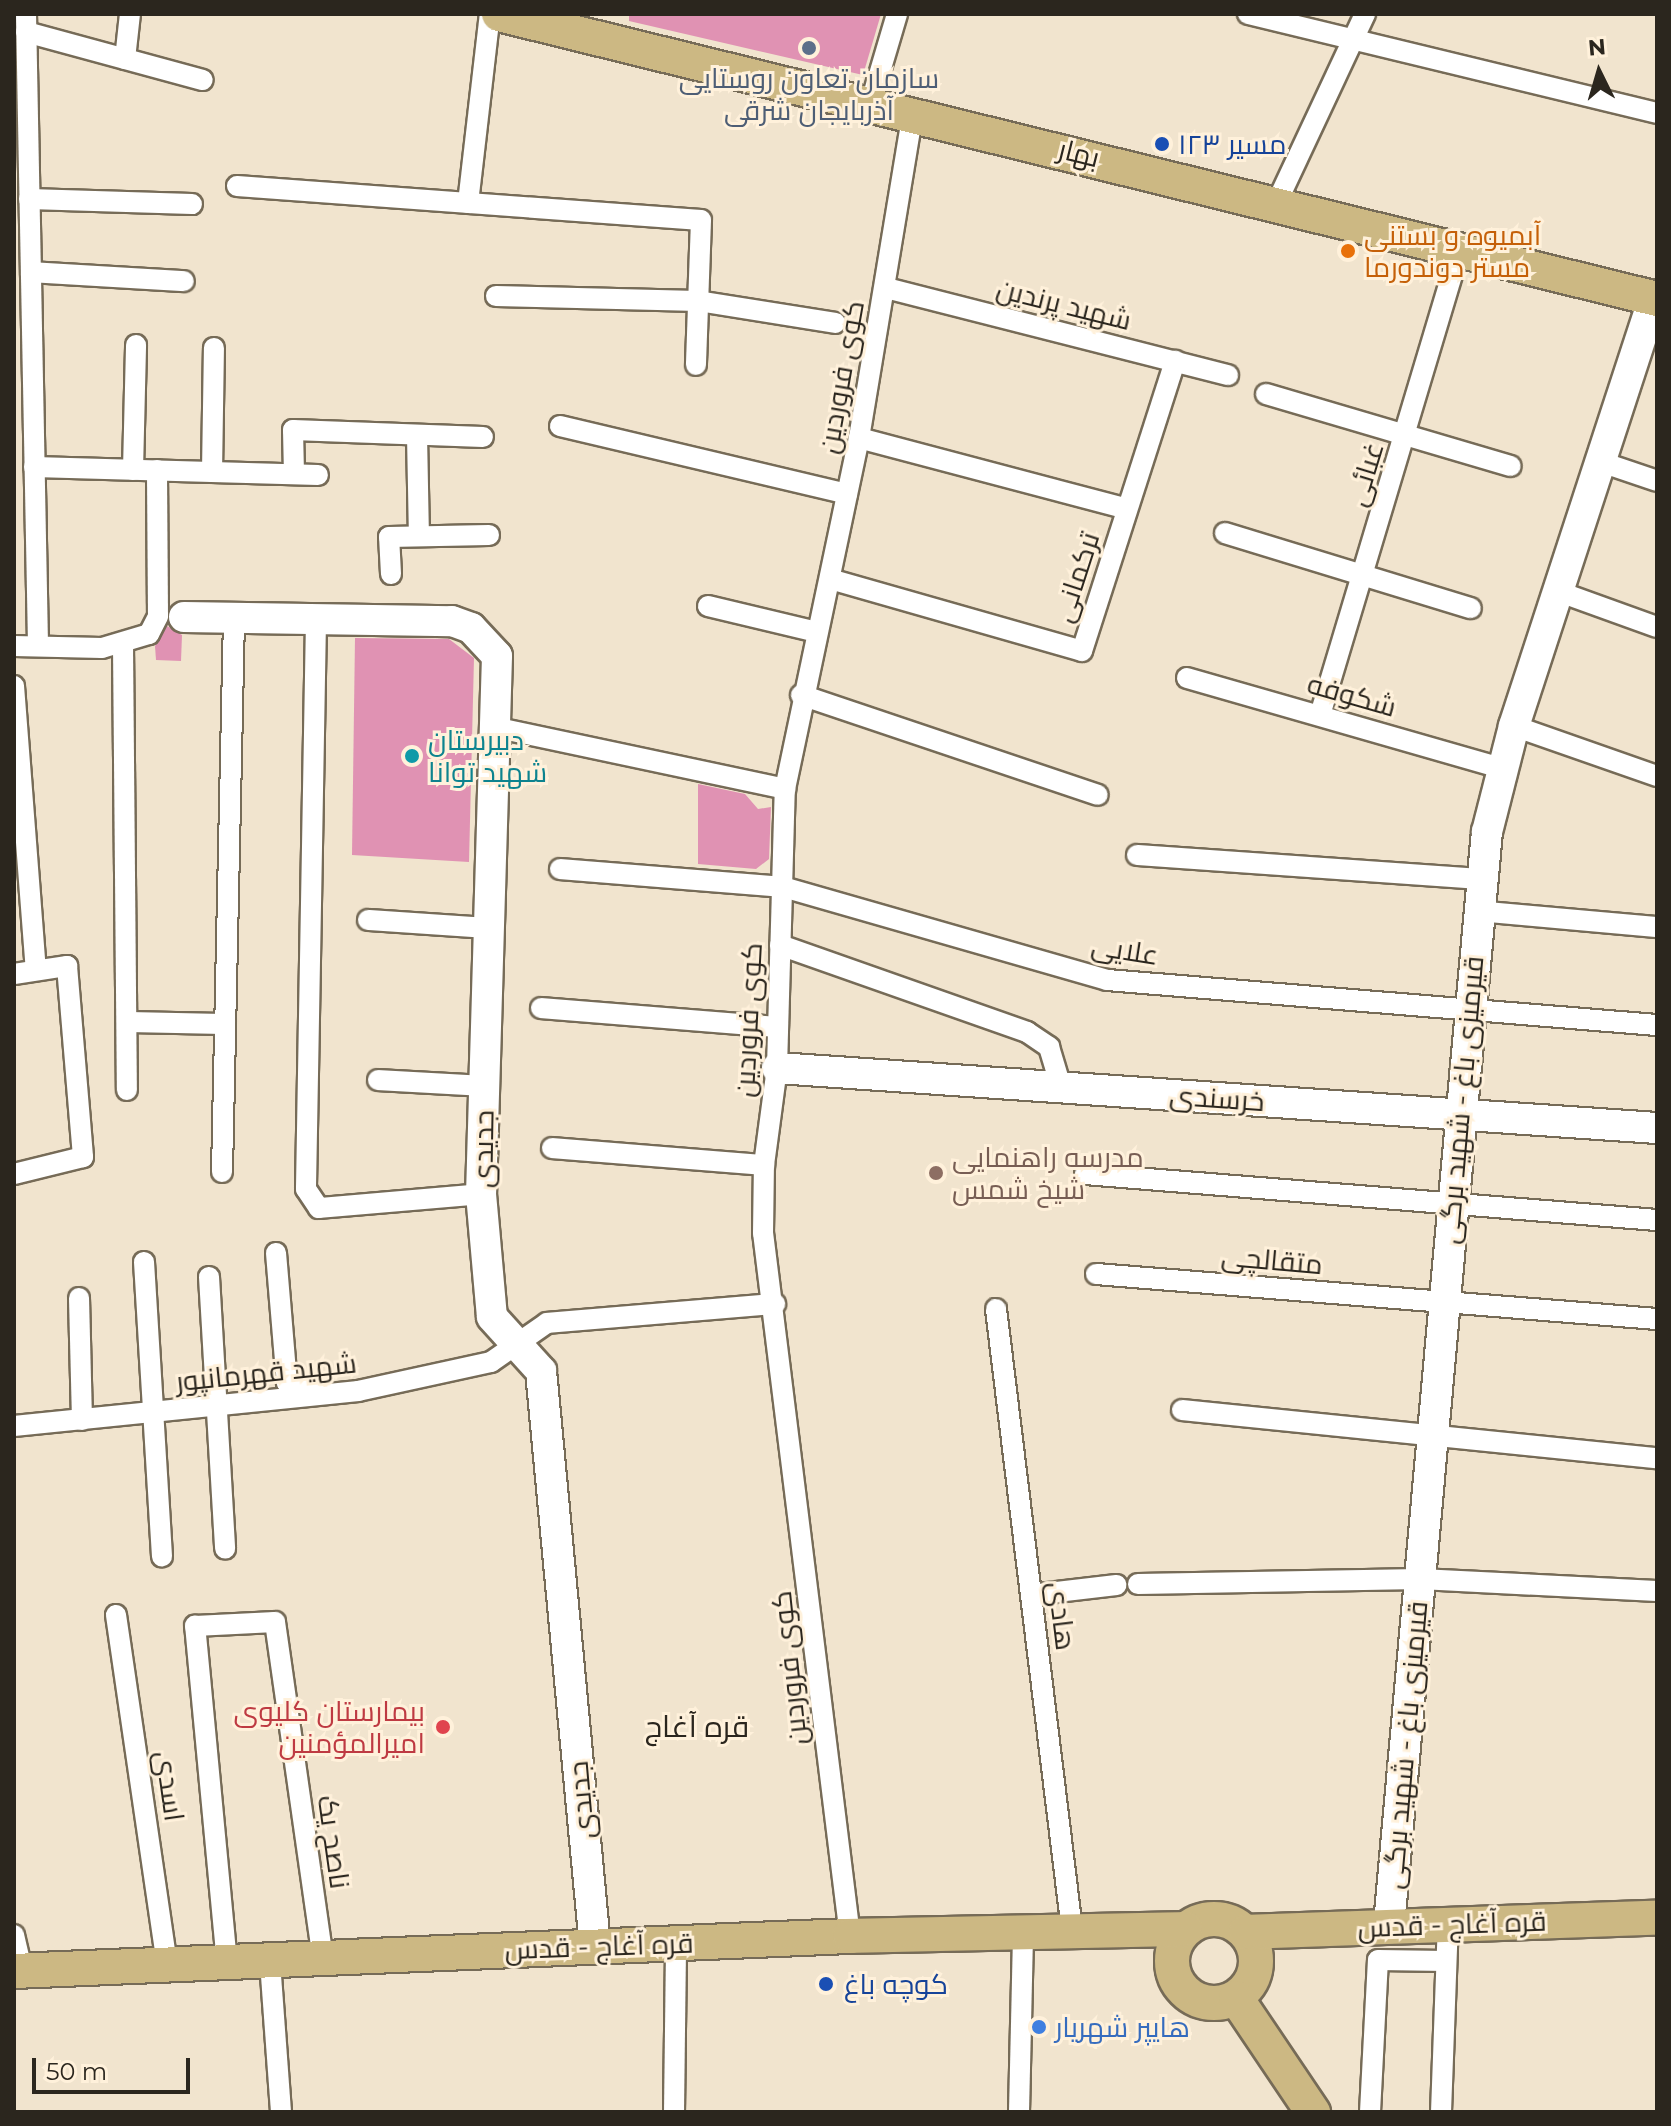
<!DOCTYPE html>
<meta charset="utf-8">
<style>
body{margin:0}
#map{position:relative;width:1671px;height:2126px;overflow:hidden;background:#f1e4ce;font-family:Montserrat,Cairo,sans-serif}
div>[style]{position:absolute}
.building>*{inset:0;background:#e092b3}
.roads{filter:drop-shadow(2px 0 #766b57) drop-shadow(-2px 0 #766b57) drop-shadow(0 2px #766b57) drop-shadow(0 -2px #766b57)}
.street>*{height:20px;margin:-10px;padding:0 10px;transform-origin:10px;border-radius:10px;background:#fff}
.secondary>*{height:30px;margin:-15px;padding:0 15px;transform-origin:15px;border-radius:15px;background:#fff}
.primary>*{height:34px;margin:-17px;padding:0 17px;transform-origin:17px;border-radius:17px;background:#ccb883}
.primary>.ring{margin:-17px;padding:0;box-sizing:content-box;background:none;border:34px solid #ccb883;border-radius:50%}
.dots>*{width:22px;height:22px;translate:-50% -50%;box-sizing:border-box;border:4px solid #fff1db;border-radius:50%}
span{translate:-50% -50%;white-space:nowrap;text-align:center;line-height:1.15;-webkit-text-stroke:6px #fff1db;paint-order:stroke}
.service-label{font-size:28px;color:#4e5e75}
.transit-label{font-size:28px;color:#164399}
.left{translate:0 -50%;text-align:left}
.street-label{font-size:28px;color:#2b261e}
.food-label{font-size:28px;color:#c56008}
.culture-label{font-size:28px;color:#0d838f}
.education-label{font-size:28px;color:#785e54}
.health-label{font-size:28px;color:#be3a42}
.right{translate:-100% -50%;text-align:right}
.shop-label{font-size:28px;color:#366cbe}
.neighbourhood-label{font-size:30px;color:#2b261e}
.frame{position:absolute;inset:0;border:16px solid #2b261e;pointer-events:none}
.north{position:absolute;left:1559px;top:32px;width:80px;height:80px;-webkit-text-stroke:6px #fff1db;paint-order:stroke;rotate:355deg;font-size:22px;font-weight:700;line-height:32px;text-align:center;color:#2b261e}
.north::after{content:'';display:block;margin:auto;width:28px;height:36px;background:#2b261e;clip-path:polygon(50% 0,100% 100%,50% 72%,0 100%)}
.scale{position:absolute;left:32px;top:2058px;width:158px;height:36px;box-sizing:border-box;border:4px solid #2b261e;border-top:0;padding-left:10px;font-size:24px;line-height:28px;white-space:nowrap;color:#2b261e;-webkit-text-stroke:6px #fff1db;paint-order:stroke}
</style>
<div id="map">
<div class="building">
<i style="clip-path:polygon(629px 14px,881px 14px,863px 75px,629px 21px)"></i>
<i style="clip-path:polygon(167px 626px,182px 635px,181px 661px,156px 660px,155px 646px)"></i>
<i style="clip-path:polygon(355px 638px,449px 639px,474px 658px,469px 862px,352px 855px)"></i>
<i style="clip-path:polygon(698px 784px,745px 794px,758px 809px,771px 807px,769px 859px,756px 869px,698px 864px)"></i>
</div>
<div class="roads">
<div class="street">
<i style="left:26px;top:14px;width:632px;rotate:88.91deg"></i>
<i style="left:1248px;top:14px;width:421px;rotate:13.6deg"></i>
<i style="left:26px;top:32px;width:183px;rotate:15.2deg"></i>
<i style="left:125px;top:59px;width:45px;rotate:-83.7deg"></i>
<i style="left:871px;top:102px;width:92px;rotate:-73.5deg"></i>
<i style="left:237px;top:186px;width:465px;rotate:4.2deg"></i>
<i style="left:701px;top:220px;width:145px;rotate:92deg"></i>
<i style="left:29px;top:199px;width:163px;rotate:1.8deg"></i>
<i style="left:1277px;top:202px;width:208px;rotate:-64.9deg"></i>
<i style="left:468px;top:203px;width:190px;rotate:-83.4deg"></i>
<i style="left:31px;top:272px;width:153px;rotate:3.4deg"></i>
<i style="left:886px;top:288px;width:353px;rotate:14.3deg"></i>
<i style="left:496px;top:296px;width:202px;rotate:1.4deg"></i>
<i style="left:698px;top:301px;width:139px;rotate:9.1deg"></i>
<i style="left:1266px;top:394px;width:255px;rotate:16.4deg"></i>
<i style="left:560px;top:426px;width:295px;rotate:13.3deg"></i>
<i style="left:417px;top:435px;width:101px;rotate:88.9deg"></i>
<i style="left:859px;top:438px;width:277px;rotate:14.8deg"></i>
<i style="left:1598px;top:461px;width:62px;rotate:18.7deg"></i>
<i style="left:34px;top:467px;width:284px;rotate:1.6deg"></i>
<i style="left:133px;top:470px;width:125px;rotate:-88.6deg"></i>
<i style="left:212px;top:472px;width:124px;rotate:-89.1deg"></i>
<i style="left:294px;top:474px;width:44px;rotate:-91.3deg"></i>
<i style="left:293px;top:430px;width:190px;rotate:2.1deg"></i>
<i style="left:1225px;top:533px;width:257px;rotate:17deg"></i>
<i style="left:391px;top:574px;width:37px;rotate:-93deg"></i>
<i style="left:389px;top:537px;width:100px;rotate:-1.1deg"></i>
<i style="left:830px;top:579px;width:262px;rotate:15.9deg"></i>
<i style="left:1082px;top:651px;width:305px;rotate:-72.2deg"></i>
<i style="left:1557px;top:591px;width:106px;rotate:19.8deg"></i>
<i style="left:708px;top:606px;width:112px;rotate:13.4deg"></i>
<i style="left:316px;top:620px;width:569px;rotate:91.01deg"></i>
<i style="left:306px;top:1189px;width:23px;rotate:56deg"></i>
<i style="left:319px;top:1208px;width:163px;rotate:-4.9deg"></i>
<i style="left:123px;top:645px;width:445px;rotate:89.5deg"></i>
<i style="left:14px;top:646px;width:88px;rotate:1.3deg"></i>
<i style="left:102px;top:648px;width:49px;rotate:-16.6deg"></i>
<i style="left:149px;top:634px;width:20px;rotate:-63deg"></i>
<i style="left:158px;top:616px;width:146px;rotate:-90.4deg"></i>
<i style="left:1187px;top:678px;width:327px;rotate:16deg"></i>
<i style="left:14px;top:686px;width:284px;rotate:85.6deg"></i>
<i style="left:801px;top:695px;width:313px;rotate:18.6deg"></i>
<i style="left:1320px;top:715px;width:487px;rotate:-73.3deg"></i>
<i style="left:1514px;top:726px;width:151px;rotate:19.3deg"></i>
<i style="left:494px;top:727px;width:298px;rotate:12deg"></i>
<i style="left:1137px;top:855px;width:345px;rotate:4deg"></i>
<i style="left:560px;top:869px;width:224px;rotate:4.6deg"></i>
<i style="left:783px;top:887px;width:337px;rotate:16deg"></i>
<i style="left:1107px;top:980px;width:552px;rotate:4.68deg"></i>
<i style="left:1477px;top:911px;width:181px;rotate:5.1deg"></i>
<i style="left:368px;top:920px;width:121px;rotate:3.8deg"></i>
<i style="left:780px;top:945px;width:262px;rotate:19.4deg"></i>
<i style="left:1027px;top:1032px;width:27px;rotate:34deg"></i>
<i style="left:1049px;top:1047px;width:42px;rotate:73.3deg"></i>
<i style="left:14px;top:974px;width:54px;rotate:-8.6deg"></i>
<i style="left:67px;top:966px;width:192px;rotate:85.2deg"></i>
<i style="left:83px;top:1157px;width:71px;rotate:166.2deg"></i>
<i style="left:541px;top:1008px;width:236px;rotate:4.6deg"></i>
<i style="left:127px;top:1022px;width:98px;rotate:1.2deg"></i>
<i style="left:378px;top:1080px;width:106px;rotate:3.2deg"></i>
<i style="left:552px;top:1148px;width:213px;rotate:4.6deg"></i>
<i style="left:222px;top:1172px;width:554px;rotate:-88.76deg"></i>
<i style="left:1085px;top:1174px;width:574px;rotate:4.6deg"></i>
<i style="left:276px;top:1253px;width:130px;rotate:85.2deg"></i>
<i style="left:287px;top:1383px;width:29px;rotate:20deg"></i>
<i style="left:144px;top:1262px;width:295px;rotate:86.5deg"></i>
<i style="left:1096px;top:1274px;width:563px;rotate:4.59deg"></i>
<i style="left:209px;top:1277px;width:272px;rotate:86.6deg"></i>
<i style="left:79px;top:1298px;width:122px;rotate:88.6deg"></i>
<i style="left:996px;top:1309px;width:626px;rotate:83.02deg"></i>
<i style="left:1182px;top:1410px;width:477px;rotate:5.8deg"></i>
<i style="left:14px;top:1426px;width:346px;rotate:-5.8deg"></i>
<i style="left:358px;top:1391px;width:136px;rotate:-12.3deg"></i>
<i style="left:491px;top:1362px;width:68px;rotate:-34.9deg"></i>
<i style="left:547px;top:1323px;width:229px;rotate:-4.8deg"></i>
<i style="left:1138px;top:1584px;width:282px;rotate:-1deg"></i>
<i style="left:1420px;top:1579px;width:237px;rotate:2.9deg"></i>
<i style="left:1031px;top:1595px;width:86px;rotate:-6.7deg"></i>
<i style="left:116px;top:1615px;width:355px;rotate:81.7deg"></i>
<i style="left:14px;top:1935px;width:37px;rotate:77deg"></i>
<i style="left:850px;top:1936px;width:708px;rotate:-97.05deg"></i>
<i style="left:763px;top:1233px;width:68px;rotate:-89.2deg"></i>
<i style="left:764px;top:1165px;width:98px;rotate:-82.4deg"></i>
<i style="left:777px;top:1068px;width:279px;rotate:-88.4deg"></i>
<i style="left:785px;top:789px;width:359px;rotate:-78.1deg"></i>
<i style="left:859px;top:438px;width:329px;rotate:-80.6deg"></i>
<i style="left:270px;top:1962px;width:150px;rotate:85.8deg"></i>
<i style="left:227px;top:1963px;width:339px;rotate:-95.4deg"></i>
<i style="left:195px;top:1626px;width:80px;rotate:-2.9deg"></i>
<i style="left:275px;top:1622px;width:340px;rotate:81.9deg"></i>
<i style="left:674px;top:2112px;width:169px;rotate:-89.3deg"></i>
<i style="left:1019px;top:2112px;width:181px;rotate:-88.7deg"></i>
<i style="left:1370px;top:2112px;width:152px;rotate:-87deg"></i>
<i style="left:1378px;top:1960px;width:68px;rotate:0.8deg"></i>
<i style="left:1441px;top:2112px;width:188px;rotate:-87.9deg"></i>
</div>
<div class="secondary">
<i style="left:184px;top:617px;width:268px;rotate:0.9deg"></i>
<i style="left:452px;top:621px;width:20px;rotate:20deg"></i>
<i style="left:471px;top:628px;width:38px;rotate:47deg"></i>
<i style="left:497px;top:656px;width:538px;rotate:91.7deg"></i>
<i style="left:481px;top:1194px;width:123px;rotate:84.9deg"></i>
<i style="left:492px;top:1317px;width:73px;rotate:47.8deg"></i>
<i style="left:541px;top:1371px;width:578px;rotate:84.63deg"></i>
<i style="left:777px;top:1068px;width:882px;rotate:3.9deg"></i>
<i style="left:1389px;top:1925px;width:1097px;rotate:-84.88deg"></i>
<i style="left:1487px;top:832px;width:109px;rotate:-75.7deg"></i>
<i style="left:1514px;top:726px;width:450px;rotate:-71.9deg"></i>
</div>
<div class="primary">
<i style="left:499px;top:14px;width:1193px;rotate:13.83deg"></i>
<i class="ring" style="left:1172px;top:1919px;width:50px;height:50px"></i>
<i style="left:1246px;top:1932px;width:411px;rotate:-2deg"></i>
<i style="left:14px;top:1971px;width:837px;rotate:-2.4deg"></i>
<i style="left:850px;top:1936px;width:335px;rotate:-1.2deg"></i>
<i style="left:1236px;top:1998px;width:138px;rotate:56deg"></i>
</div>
</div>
<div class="dots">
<i style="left:809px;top:48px;background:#5c6f8a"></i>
<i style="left:1162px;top:144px;background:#1a4fb4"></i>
<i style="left:1348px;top:251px;background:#e8710a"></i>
<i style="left:412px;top:756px;background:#0f9aa8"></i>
<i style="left:936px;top:1173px;background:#8d6e63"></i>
<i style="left:443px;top:1727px;background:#e0444e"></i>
<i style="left:826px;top:1984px;background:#1a4fb4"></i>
<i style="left:1039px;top:2027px;background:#3f7fe0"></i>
</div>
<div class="service-label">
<span style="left:809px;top:94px">سازمان تعاون روستایی<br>آذربایجان شرقی</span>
</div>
<div class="transit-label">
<span class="left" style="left:1178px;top:144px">مسیر ۱۲۳</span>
<span class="left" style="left:844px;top:1984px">کوچه باغ</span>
</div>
<div class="street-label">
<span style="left:1079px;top:153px;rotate:14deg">بهار</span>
<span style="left:1064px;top:304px;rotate:14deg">شهید پرندین</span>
<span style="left:841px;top:377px;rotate:-80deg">کوی فروردین</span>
<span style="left:1365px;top:474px;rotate:-73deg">غبائی</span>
<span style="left:1076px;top:577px;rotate:-72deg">ترکمانی</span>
<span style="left:1352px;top:695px;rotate:16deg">شکوفه</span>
<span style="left:1125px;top:950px;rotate:9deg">علایی</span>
<span style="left:748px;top:1020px;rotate:-87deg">کوی فروردین</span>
<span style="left:1217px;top:1098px;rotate:4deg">خرسندی</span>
<span style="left:1461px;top:1100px;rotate:-85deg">قیرمیزی باغ - شهید برگی</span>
<span style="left:483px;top:1149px;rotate:-89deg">جدیدی</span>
<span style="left:1272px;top:1260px;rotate:5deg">متقالچی</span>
<span style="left:266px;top:1372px;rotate:-6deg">شهید قهرمانپور</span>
<span style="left:1062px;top:1616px;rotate:83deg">هادی</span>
<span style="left:789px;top:1668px;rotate:-96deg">کوی فروردین</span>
<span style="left:1405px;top:1745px;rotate:-85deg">قیرمیزی باغ - شهید برگی</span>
<span style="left:170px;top:1786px;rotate:82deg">اسدی</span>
<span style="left:581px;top:1800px;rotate:-95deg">جدیدی</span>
<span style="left:334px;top:1842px;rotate:82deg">ناصح یک</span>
<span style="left:1452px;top:1924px;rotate:-2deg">قره آغاج - قدس</span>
<span style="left:599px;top:1946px;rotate:-2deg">قره آغاج - قدس</span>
</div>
<div class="food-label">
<span class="left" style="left:1364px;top:251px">آبمیوه و بستنی<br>مستر دوندورما</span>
</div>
<div class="culture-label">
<span class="left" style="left:428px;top:756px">دبیرستان<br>شهید توانا</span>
</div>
<div class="education-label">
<span class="left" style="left:952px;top:1173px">مدرسه راهنمایی<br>شیخ شمس</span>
</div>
<div class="health-label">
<span class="right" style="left:425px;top:1727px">بیمارستان کلیوی<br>امیرالمؤمنین</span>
</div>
<div class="shop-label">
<span class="left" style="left:1055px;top:2027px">هایپر شهریار</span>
</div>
<div class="neighbourhood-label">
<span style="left:697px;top:1727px">قره آغاج</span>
</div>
<div class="frame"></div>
<div class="north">N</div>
<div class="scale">50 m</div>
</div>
